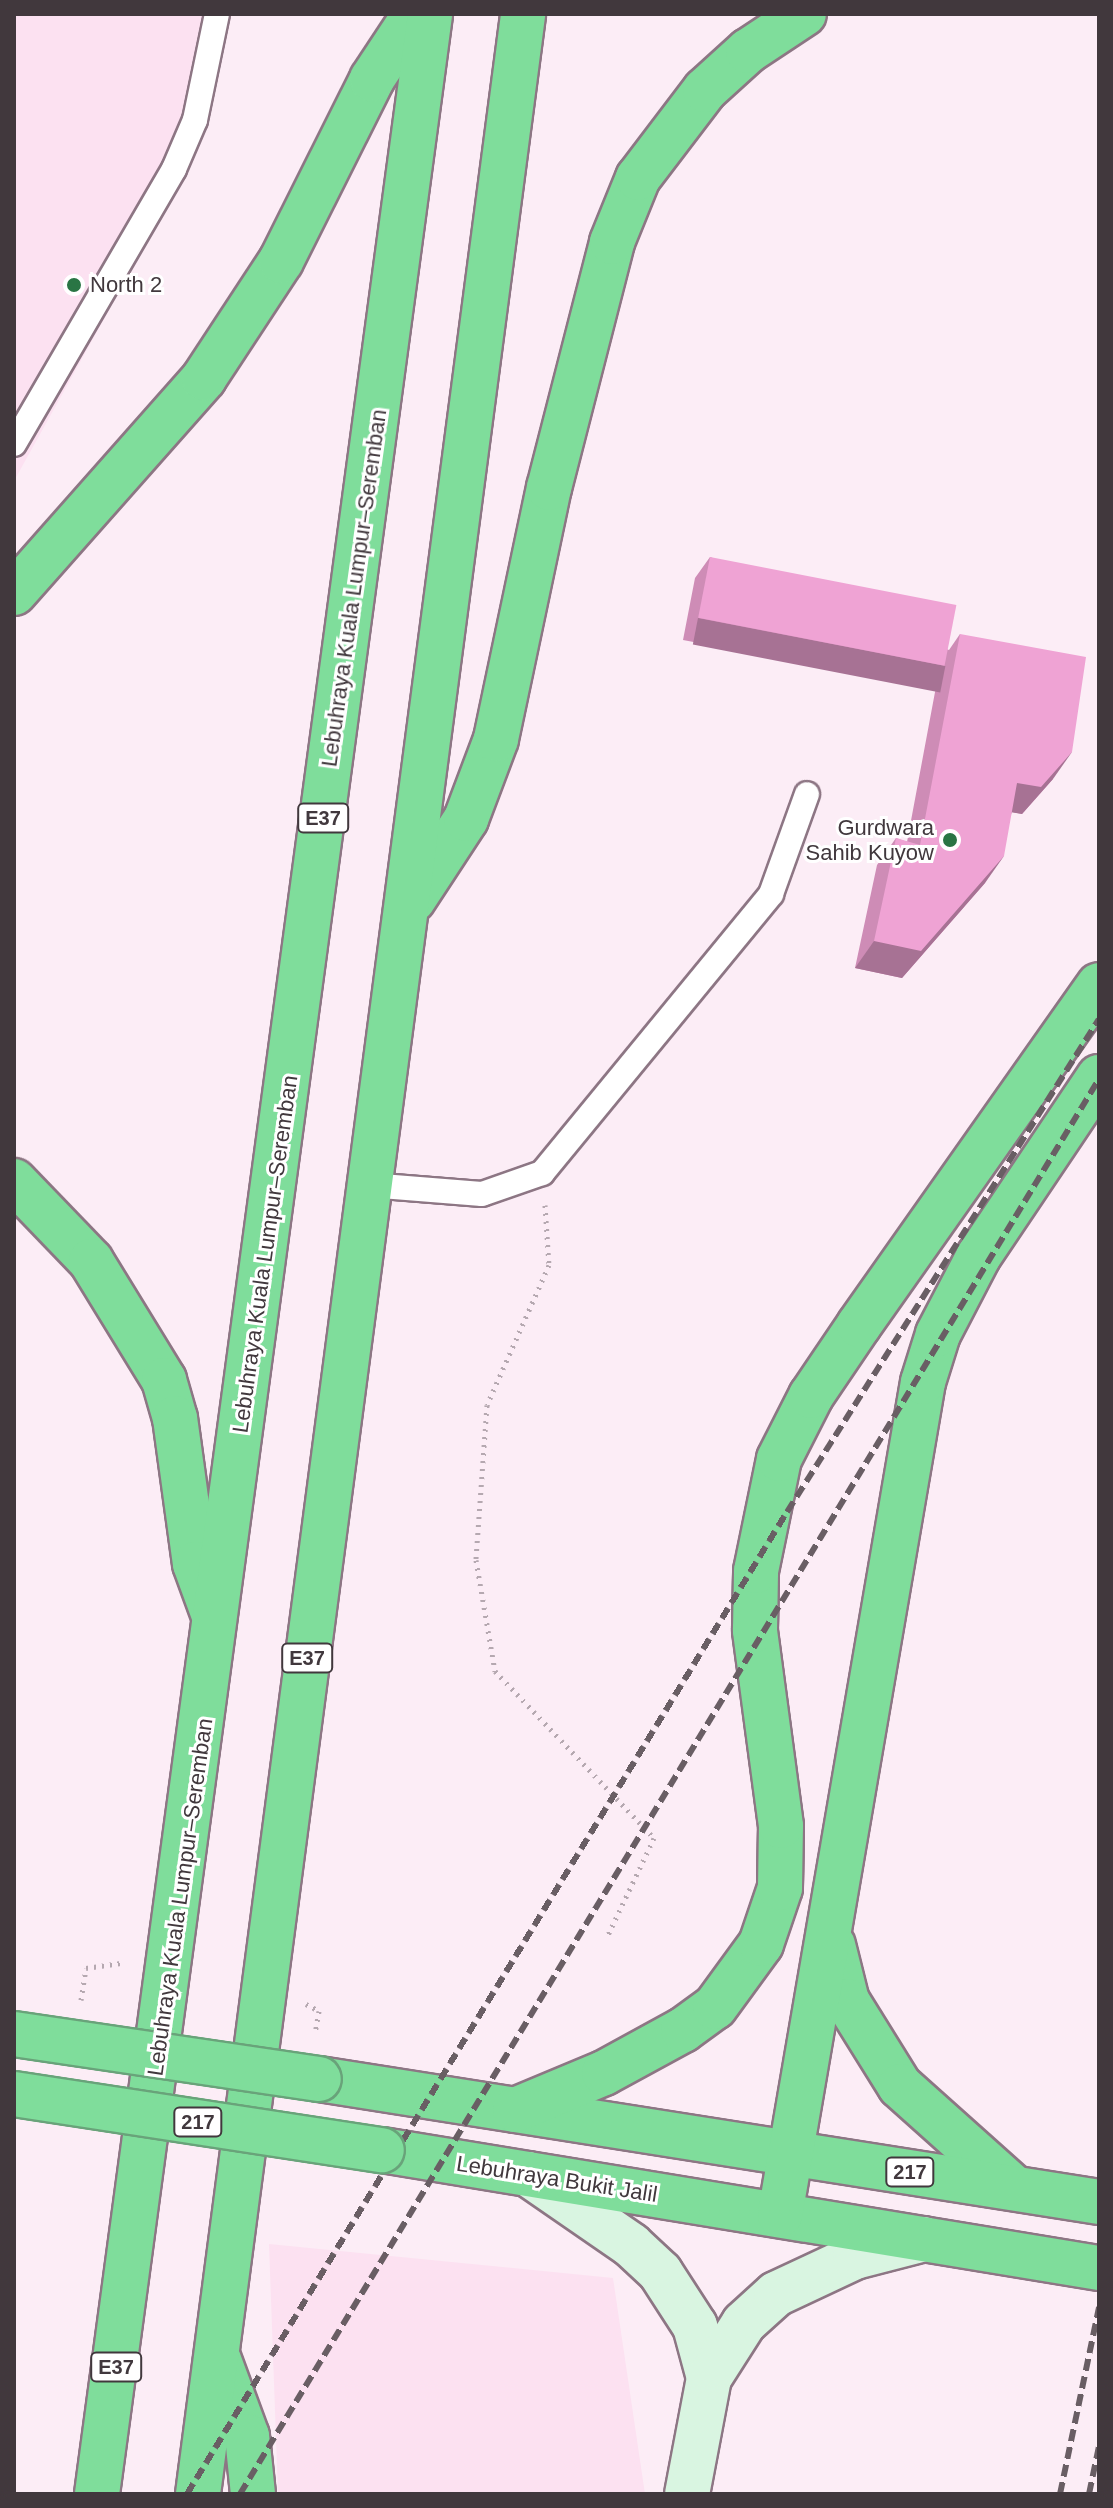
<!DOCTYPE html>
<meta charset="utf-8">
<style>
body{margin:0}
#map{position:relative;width:1113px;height:2508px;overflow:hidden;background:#fcedf6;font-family:Arial,sans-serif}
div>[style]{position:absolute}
.built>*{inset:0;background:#fce1f1}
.path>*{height:5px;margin-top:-2.5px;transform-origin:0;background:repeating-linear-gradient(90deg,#b5a8b0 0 2px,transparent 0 8px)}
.roads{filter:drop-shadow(2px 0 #8d7684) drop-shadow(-2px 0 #8d7684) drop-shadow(0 2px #8d7684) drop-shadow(0 -2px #8d7684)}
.lane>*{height:24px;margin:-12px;padding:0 12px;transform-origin:12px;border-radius:12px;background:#fff}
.secondary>*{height:44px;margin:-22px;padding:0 22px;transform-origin:22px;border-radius:22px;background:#d9f5e1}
.highway>*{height:44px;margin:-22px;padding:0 22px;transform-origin:22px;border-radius:22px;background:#7fdd9b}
.rail>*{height:6px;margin-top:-3px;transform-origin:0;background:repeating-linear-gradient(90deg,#695e64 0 12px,transparent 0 18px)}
.bridges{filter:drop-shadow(2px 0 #69a37a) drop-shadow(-2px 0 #69a37a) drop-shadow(0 2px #69a37a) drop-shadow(0 -2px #69a37a)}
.highway-bridge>*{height:44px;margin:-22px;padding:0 22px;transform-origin:22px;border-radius:22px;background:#7fdd9b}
.wall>*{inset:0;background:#ce8cb6}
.shaded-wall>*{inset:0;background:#a77294;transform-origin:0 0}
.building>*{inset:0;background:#efa3d4;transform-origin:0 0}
.dots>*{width:22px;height:22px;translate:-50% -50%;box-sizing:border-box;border:4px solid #fff;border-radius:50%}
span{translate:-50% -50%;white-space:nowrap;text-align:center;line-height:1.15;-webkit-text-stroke:6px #fff;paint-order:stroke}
.shield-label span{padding:2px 6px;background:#fff;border:2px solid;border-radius:6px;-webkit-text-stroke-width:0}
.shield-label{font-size:20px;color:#41383d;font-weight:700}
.poi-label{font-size:22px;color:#41383d}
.left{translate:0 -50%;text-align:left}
.right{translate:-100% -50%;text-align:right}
.street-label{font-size:22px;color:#41383d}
.frame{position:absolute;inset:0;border:16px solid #41383d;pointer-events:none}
</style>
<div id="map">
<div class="built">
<i style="clip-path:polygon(14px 14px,231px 14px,198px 150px,14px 481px)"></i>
<i style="clip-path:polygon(269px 2244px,613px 2278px,645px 2494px,278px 2494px)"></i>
</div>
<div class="path">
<i style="left:545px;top:1205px;width:60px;rotate:86.2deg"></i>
<i style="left:549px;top:1265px;width:153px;rotate:113.9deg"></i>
<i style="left:487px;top:1405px;width:155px;rotate:94.1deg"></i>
<i style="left:476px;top:1560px;width:113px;rotate:80.3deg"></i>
<i style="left:495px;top:1671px;width:231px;rotate:46.4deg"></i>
<i style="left:654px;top:1838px;width:110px;rotate:115.4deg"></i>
<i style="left:81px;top:2000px;width:32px;rotate:-81deg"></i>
<i style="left:86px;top:1968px;width:37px;rotate:-8deg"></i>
<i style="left:306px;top:2004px;width:15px;rotate:28deg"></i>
<i style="left:319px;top:2011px;width:23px;rotate:100deg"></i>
</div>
<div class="roads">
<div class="lane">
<i style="left:14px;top:444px;width:318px;rotate:-59.8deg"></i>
<i style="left:174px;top:169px;width:53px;rotate:-66.8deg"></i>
<i style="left:195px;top:120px;width:108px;rotate:-78.3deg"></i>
<i style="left:369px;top:1185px;width:113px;rotate:4.6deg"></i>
<i style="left:482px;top:1194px;width:64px;rotate:-19.3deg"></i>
<i style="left:542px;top:1173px;width:361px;rotate:-50.6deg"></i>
<i style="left:771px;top:894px;width:106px;rotate:-70.2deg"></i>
</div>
<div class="secondary">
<i style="left:528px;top:2174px;width:125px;rotate:34.6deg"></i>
<i style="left:631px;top:2245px;width:40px;rotate:43deg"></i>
<i style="left:660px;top:2272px;width:64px;rotate:57.1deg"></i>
<i style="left:695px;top:2326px;width:54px;rotate:74.9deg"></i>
<i style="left:709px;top:2378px;width:118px;rotate:100.7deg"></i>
<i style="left:709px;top:2378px;width:65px;rotate:-57.5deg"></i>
<i style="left:744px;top:2323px;width:43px;rotate:-42.2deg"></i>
<i style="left:776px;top:2294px;width:87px;rotate:-25.1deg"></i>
<i style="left:855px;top:2257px;width:71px;rotate:-14.6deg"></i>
</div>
<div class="highway">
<i style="left:14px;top:593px;width:287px;rotate:-48.5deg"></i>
<i style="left:204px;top:378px;width:140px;rotate:-56.7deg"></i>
<i style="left:281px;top:261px;width:203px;rotate:-63.4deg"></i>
<i style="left:372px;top:79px;width:78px;rotate:-56.5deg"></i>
<i style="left:413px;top:900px;width:97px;rotate:-56.8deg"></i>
<i style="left:466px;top:819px;width:85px;rotate:-69.4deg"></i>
<i style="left:496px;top:739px;width:257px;rotate:-78.1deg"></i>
<i style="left:549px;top:488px;width:254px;rotate:-75.6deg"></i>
<i style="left:612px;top:242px;width:69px;rotate:-67.9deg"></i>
<i style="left:638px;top:178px;width:111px;rotate:-52.7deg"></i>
<i style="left:705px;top:90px;width:58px;rotate:-42.2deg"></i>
<i style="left:748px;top:51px;width:67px;rotate:-33.5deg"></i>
<i style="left:14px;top:1181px;width:111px;rotate:46.1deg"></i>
<i style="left:91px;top:1261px;width:140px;rotate:58.5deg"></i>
<i style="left:164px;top:1380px;width:40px;rotate:74deg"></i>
<i style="left:175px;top:1418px;width:147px;rotate:82.2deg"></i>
<i style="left:195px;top:1564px;width:55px;rotate:69.9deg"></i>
<i style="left:833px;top:1945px;width:58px;rotate:76deg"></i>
<i style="left:847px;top:2001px;width:100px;rotate:58.1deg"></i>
<i style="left:900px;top:2086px;width:153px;rotate:41.8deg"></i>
<i style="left:319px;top:2079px;width:790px;rotate:8.96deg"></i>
<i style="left:515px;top:2110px;width:96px;rotate:-22.6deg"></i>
<i style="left:604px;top:2073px;width:90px;rotate:-28.6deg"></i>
<i style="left:683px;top:2030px;width:39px;rotate:-36deg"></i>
<i style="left:715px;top:2007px;width:78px;rotate:-53.9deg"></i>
<i style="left:761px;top:1944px;width:59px;rotate:-71.3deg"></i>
<i style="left:780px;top:1888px;width:62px;rotate:-89.1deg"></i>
<i style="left:781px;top:1826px;width:198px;rotate:-97.6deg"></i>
<i style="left:755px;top:1630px;width:59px;rotate:-89deg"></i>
<i style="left:756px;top:1571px;width:114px;rotate:-78.4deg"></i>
<i style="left:779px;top:1459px;width:71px;rotate:-63.1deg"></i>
<i style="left:811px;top:1396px;width:86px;rotate:-55.9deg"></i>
<i style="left:859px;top:1325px;width:416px;rotate:-54.8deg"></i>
<i style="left:382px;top:2150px;width:727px;rotate:9.35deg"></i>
<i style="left:780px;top:2215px;width:845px;rotate:-80.26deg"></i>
<i style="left:923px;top:1382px;width:50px;rotate:-72.6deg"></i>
<i style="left:938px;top:1334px;width:87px;rotate:-62.5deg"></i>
<i style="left:978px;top:1257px;width:217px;rotate:-56.1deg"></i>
<i style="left:219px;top:2360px;width:81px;rotate:69.8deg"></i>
<i style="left:247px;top:2436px;width:58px;rotate:84.1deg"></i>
<i style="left:97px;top:2494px;width:2502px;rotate:-82.35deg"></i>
<i style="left:198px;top:2494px;width:2501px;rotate:-82.53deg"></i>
</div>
</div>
<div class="rail">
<i style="left:187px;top:2494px;width:1151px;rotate:-58.58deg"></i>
<i style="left:787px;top:1512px;width:583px;rotate:-57.67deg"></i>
<i style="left:240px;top:2494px;width:1655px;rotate:-58.74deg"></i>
<i style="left:1060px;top:2494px;width:191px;rotate:-78.2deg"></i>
<i style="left:1089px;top:2494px;width:49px;rotate:-78.2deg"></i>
</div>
<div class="bridges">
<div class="highway-bridge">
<i style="left:14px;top:2034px;width:308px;rotate:8.4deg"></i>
<i style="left:14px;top:2094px;width:372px;rotate:8.7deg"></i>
</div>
</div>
<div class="wall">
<i style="clip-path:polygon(710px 557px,949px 650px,960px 634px,1053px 779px,1022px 814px,1012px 812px,985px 883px,902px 978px,855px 968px,877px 865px,896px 838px,907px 842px,938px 676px,930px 687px,683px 640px,695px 578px)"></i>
</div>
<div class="shaded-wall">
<i style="left:698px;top:618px;width:252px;height:27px;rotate:11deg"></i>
<i style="clip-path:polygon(1072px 752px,1053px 779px,1022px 814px,998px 810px,1017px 783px)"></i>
<i style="clip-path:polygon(1004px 856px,985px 883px,902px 978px,855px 968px,874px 941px)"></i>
</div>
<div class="building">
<i style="left:710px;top:557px;width:251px;height:62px;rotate:11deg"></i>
<i style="clip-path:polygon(960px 634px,1086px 657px,1072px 752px,1041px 787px,1017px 783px,1004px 856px,921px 951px,874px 941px,896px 838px,920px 845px)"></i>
</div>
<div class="dots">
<i style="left:74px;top:285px;background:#297544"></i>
<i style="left:950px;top:840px;background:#297544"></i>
</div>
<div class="shield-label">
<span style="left:323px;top:818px">E37</span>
<span style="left:307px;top:1658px">E37</span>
<span style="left:198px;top:2122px">217</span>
<span style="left:910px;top:2172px">217</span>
<span style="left:116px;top:2367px">E37</span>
</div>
<div class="poi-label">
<span class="left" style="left:90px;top:285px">North 2</span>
<span class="right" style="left:934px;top:840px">Gurdwara<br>Sahib Kuyow</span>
</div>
<div class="street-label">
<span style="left:354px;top:588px;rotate:-82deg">Lebuhraya Kuala Lumpur–Seremban</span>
<span style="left:265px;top:1254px;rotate:-82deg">Lebuhraya Kuala Lumpur–Seremban</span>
<span style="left:180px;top:1897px;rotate:-82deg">Lebuhraya Kuala Lumpur–Seremban</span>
<span style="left:557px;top:2179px;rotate:9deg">Lebuhraya Bukit Jalil</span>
</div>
<div class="frame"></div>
</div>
